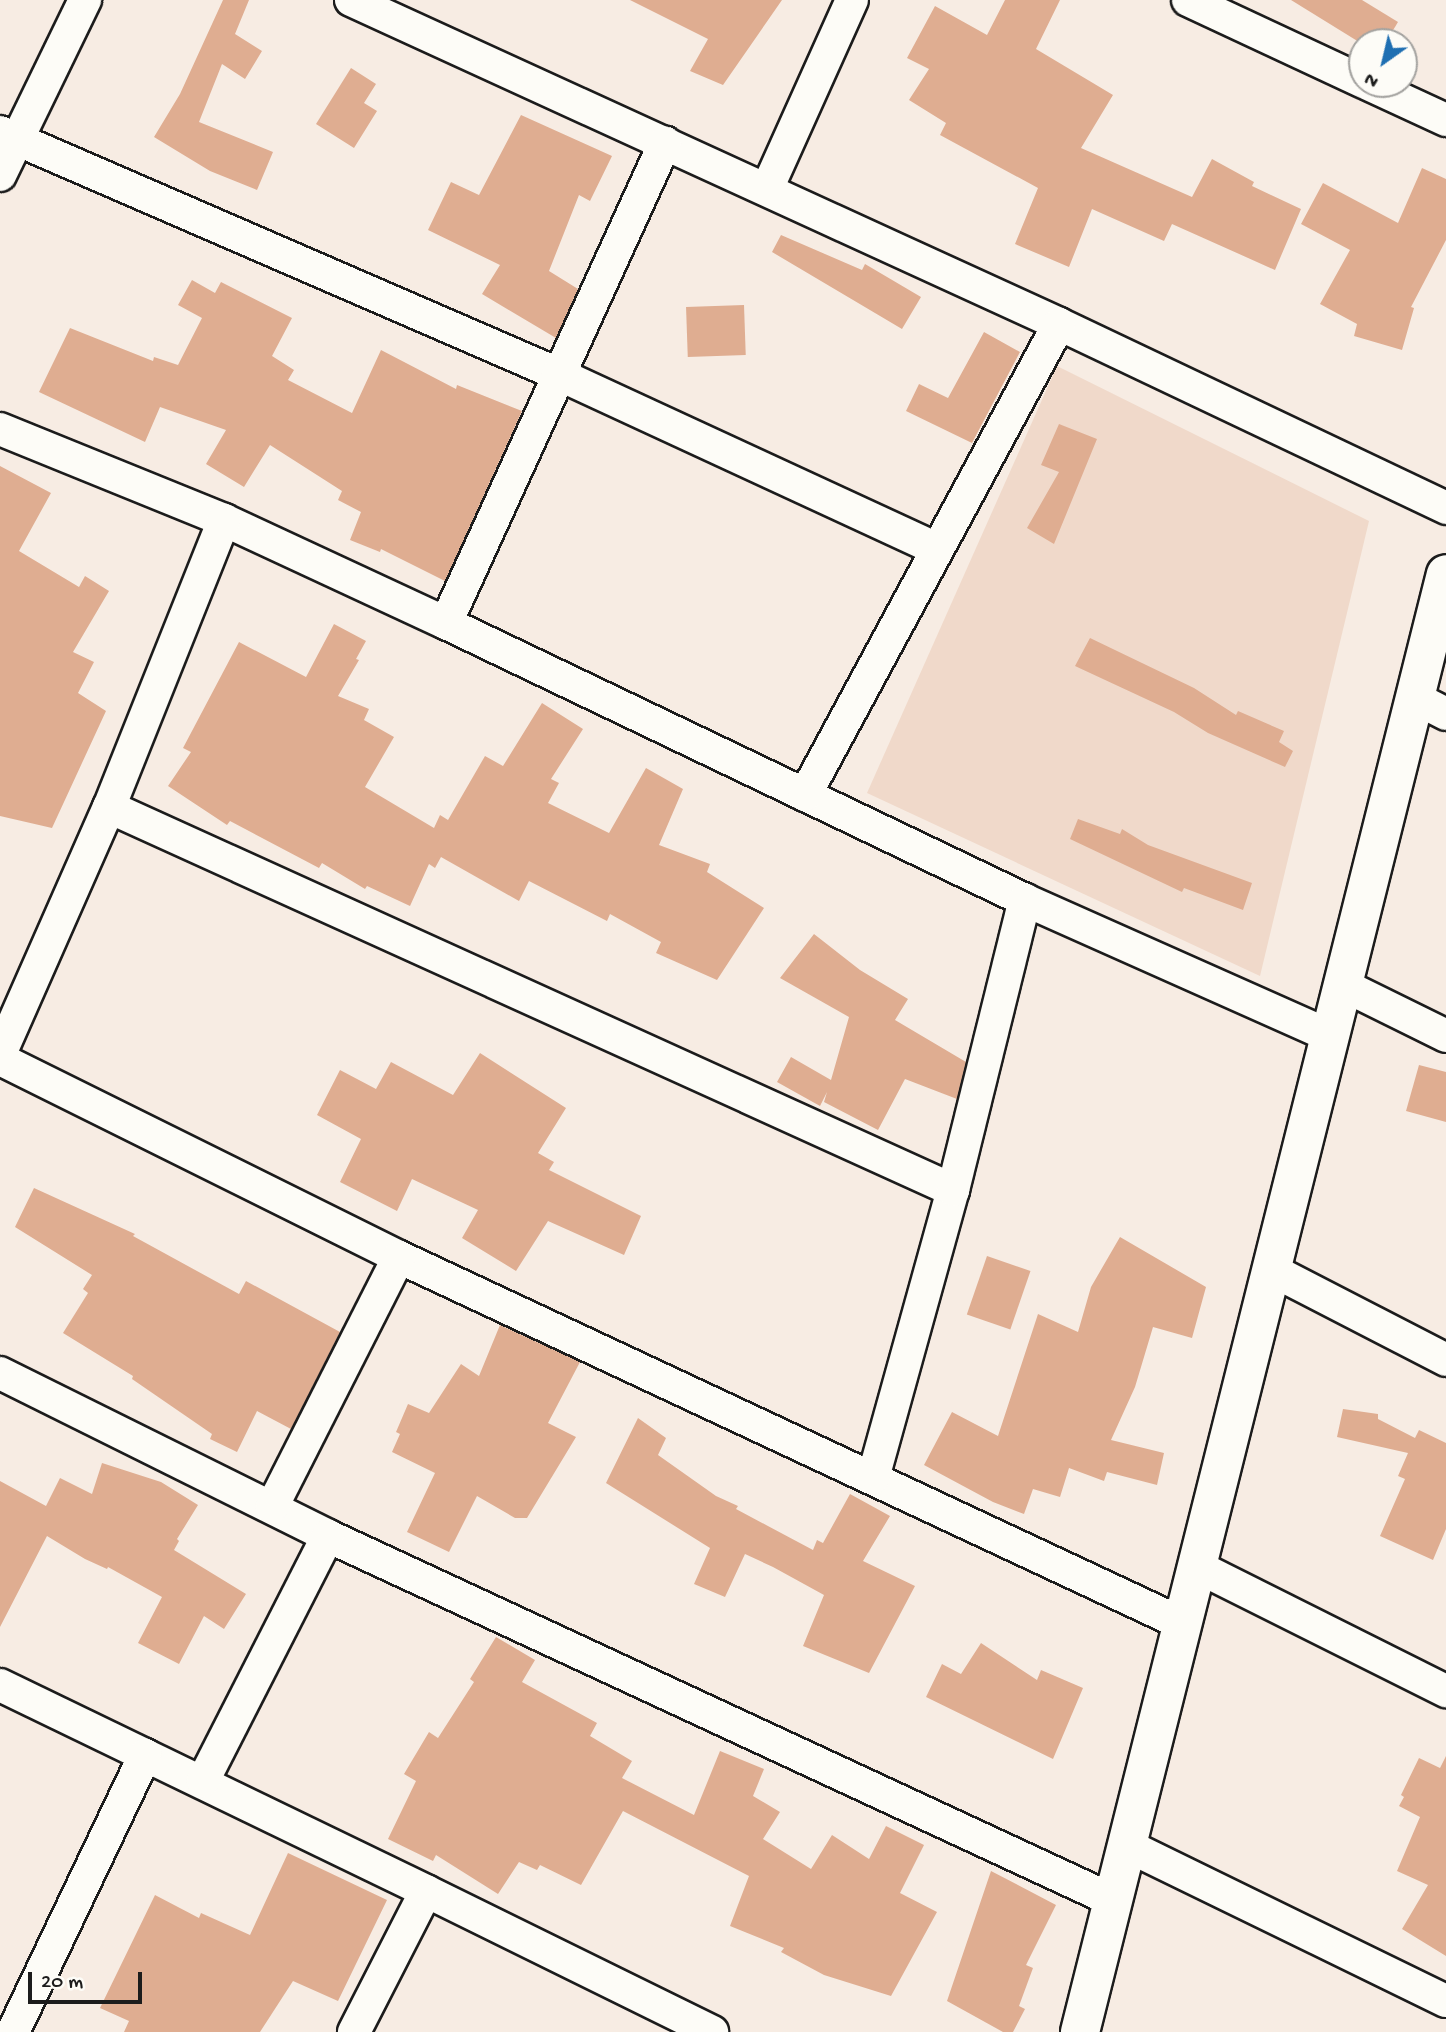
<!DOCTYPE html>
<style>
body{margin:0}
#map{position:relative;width:1446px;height:2032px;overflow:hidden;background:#f7ece3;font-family:"Gochi Hand",sans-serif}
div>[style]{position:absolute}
.built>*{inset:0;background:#f0d9ca}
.building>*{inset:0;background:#dfad91;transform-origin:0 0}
.roads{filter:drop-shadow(2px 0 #1c1c1c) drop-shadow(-2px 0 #1c1c1c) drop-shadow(0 2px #1c1c1c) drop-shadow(0 -2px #1c1c1c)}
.street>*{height:32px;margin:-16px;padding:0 16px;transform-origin:16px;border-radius:16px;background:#fdfcf7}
.secondary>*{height:38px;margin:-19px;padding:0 19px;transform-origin:19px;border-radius:19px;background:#fdfcf7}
span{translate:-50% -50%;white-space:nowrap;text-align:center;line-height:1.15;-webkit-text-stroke:7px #fdfcf7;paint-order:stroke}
.north{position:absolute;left:1348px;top:28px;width:70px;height:70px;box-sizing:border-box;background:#fdfcf7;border:2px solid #a3a29f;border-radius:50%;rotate:214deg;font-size:19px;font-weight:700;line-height:28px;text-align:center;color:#1c1c1c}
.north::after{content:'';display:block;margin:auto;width:24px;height:32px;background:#1f6fb2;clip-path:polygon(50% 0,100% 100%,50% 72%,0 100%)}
.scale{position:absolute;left:28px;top:1972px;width:114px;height:32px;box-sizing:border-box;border:4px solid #1c1c1c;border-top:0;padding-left:9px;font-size:21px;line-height:24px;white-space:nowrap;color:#1c1c1c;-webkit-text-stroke:5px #fdfcf7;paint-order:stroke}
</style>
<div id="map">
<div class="built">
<i style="clip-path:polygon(1057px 366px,1369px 521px,1260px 976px,867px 793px)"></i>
</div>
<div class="building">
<i style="clip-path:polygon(223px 0,249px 0,235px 34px,262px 51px,245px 79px,222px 64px,199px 122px,273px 152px,257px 190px,210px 171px,154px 137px,180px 94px)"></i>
<i style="clip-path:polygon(630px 0,782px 0,723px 85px,690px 71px,708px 39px)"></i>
<i style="clip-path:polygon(1005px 0,1060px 0,1036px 49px,1113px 95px,1081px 148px,1192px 197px,1212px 159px,1254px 182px,1252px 186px,1301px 209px,1275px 270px,1172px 224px,1164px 241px,1092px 209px,1069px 267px,1015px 244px,1038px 188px,940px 135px,946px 123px,909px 100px,929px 69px,907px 58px,935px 6px,987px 35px)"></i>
<i style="clip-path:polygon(1291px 0,1362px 0,1398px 22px,1386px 42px,1359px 42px)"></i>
<i style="clip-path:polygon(351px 68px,376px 84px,364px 103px,377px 111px,354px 148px,316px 124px)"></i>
<i style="clip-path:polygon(521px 115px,612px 156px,590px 201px,579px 195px,549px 271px,578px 289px,556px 338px,482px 294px,500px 265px,428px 230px,451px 182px,479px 195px)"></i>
<i style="clip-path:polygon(1422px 168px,1446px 179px,1446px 240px,1411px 307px,1414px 308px,1402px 350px,1354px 336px,1357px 324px,1320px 304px,1350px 250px,1301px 224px,1323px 183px,1398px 223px)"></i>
<i style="clip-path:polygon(781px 235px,862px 270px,865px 264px,921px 297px,902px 329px,772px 252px)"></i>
<i style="clip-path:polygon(192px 280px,215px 293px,221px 282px,292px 318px,272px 356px,294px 370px,288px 380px,352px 413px,381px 350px,456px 389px,457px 385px,522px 411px,445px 581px,381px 549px,380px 552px,350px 540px,361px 512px,338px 500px,342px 491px,270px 445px,244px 487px,206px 464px,226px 430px,160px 407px,145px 442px,39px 392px,70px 328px,153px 361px,154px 357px,178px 365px,202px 318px,178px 305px)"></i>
<i style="left:744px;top:305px;width:50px;height:58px;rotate:88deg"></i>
<i style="clip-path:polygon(984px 332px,1020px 352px,972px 443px,906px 411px,919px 384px,948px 398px)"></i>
<i style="clip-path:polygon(1059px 424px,1097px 439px,1054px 544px,1027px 528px,1059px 472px,1041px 465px)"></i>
<i style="clip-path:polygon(0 466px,51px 493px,19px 551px,79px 587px,85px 576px,109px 591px,73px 652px,94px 662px,78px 693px,106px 711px,52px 828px,0 816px)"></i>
<i style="clip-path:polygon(334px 624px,366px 641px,356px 659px,359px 660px,338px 696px,369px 709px,364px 720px,394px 737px,365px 787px,434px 828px,440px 815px,448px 820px,485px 756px,503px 766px,542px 703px,583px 729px,551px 779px,559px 783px,548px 803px,609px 833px,646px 768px,683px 789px,659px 845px,710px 864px,707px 872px,764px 908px,717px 980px,656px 953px,661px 942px,610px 914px,607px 921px,529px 881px,519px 901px,441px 857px,435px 868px,429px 864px,410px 906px,367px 886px,365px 889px,322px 863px,319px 868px,230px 821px,227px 825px,168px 786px,191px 752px,183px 748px,239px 642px,306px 677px)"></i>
<i style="clip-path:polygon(1090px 638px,1194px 688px,1236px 715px,1238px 711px,1284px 731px,1279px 742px,1293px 751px,1285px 767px,1208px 733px,1174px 712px,1075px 666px)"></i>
<i style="clip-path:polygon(1078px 819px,1120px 834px,1122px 829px,1148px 845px,1252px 883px,1243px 910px,1184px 888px,1182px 892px,1070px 839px)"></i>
<i style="clip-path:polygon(814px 934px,860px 970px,908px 999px,895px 1020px,966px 1062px,957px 1099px,905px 1079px,878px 1130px,824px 1102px,827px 1092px,820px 1106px,777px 1082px,791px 1057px,831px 1080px,849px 1017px,780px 978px)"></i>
<i style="clip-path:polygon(480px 1053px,566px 1108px,538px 1153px,554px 1162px,549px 1170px,641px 1216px,624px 1255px,548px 1221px,516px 1271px,462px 1238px,478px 1210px,412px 1179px,397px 1211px,340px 1182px,361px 1139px,317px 1115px,340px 1070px,376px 1089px,391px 1062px,453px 1095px)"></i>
<i style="clip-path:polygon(1419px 1065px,1446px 1072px,1446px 1122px,1406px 1111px)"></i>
<i style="clip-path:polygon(34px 1188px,135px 1234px,133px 1236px,239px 1294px,246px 1281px,340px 1332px,291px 1429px,257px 1411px,237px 1452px,210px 1439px,212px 1434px,132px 1379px,133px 1376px,63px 1333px,88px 1293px,83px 1289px,92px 1275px,15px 1227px)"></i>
<i style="clip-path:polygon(1120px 1237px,1206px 1287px,1192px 1338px,1153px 1327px,1135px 1387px,1111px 1440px,1164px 1453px,1157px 1485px,1107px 1472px,1104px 1481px,1069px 1468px,1060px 1497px,1033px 1489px,1024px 1514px,993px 1502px,924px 1465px,952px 1412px,998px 1436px,1038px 1314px,1078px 1332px,1091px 1287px)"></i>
<i style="left:987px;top:1256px;width:46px;height:62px;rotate:19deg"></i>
<i style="clip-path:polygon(500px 1325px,580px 1362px,548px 1423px,576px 1437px,527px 1518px,515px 1518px,477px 1496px,449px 1552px,407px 1532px,435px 1473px,392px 1452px,400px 1434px,396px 1432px,408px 1404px,429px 1413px,461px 1364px,479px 1376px)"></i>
<i style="clip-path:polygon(1343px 1409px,1378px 1414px,1378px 1419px,1415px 1438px,1419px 1430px,1446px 1443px,1446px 1529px,1433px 1560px,1380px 1536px,1405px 1479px,1398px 1476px,1408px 1453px,1337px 1437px)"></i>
<i style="clip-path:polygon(638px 1418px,666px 1438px,658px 1455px,716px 1496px,738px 1506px,736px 1509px,813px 1550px,817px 1540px,823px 1543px,850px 1494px,890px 1516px,863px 1561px,915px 1586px,869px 1673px,803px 1646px,824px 1595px,773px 1567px,745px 1554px,725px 1597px,694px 1584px,710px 1548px,606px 1483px)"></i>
<i style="clip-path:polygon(102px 1463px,161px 1482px,198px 1505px,177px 1539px,179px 1541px,174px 1550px,246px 1594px,224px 1629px,204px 1616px,179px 1664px,138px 1643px,162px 1597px,108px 1567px,107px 1569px,85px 1559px,47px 1536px,0 1627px,0 1481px,46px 1506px,60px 1478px,92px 1494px)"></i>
<i style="clip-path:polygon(496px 1637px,535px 1660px,522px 1682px,597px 1723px,590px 1736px,632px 1761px,622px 1778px,694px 1815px,720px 1751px,764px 1769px,753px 1796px,780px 1812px,763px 1839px,811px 1869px,832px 1835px,869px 1859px,886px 1826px,924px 1845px,900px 1893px,937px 1912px,891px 1996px,824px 1975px,781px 1952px,784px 1948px,730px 1926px,749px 1876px,623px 1811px,581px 1885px,540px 1865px,537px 1870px,519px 1862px,498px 1894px,436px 1855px,433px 1861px,388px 1839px,416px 1781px,404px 1774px,429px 1732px,438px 1738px,474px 1682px,470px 1679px)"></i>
<i style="clip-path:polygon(981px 1643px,1037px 1680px,1041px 1670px,1083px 1688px,1053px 1759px,926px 1697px,942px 1664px,961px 1674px)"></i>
<i style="clip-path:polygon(1446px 1756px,1446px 1956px,1402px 1929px,1428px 1885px,1397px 1871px,1420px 1817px,1399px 1806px,1404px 1797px,1401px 1795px,1419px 1758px,1440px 1768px)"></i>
<i style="clip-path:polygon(288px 1853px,387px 1900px,338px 2001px,293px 1981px,260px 2032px,124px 2032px,129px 2021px,100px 2008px,155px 1895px,199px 1918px,201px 1913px,250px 1935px)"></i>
<i style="clip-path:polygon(991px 1871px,1056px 1905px,1026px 1965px,1033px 1968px,1019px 2006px,1025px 2009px,1013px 2032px,1003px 2032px,947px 2001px)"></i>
</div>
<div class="roads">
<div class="street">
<i style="left:351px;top:0;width:779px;rotate:24.59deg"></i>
<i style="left:1059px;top:324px;width:429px;rotate:25.4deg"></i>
<i style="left:1188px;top:0;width:192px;rotate:25deg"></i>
<i style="left:1368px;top:84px;width:86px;rotate:24.8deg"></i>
<i style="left:0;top:132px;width:608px;rotate:23.45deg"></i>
<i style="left:558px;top:374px;width:417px;rotate:24.8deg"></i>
<i style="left:0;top:175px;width:195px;rotate:-64.1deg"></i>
<i style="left:767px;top:189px;width:207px;rotate:-65.8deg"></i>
<i style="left:0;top:429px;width:242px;rotate:22.1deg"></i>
<i style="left:224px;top:520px;width:245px;rotate:24.9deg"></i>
<i style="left:446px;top:623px;width:642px;rotate:25.57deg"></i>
<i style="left:1025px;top:900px;width:334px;rotate:24deg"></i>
<i style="left:224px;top:520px;width:309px;rotate:111.8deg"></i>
<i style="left:109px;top:807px;width:927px;rotate:24.41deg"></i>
<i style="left:446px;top:623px;width:528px;rotate:-65.48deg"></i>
<i style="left:1415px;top:698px;width:35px;rotate:27deg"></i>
<i style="left:805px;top:795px;width:535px;rotate:-61.66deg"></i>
<i style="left:1343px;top:985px;width:115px;rotate:26.3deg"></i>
<i style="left:0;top:1054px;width:270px;rotate:-66.2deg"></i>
<i style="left:0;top:1059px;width:445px;rotate:26.4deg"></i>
<i style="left:399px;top:1257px;width:863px;rotate:25.08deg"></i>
<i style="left:1272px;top:1270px;width:196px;rotate:27.3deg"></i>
<i style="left:0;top:1373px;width:366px;rotate:26.4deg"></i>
<i style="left:328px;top:1536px;width:864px;rotate:24.9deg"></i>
<i style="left:873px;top:1478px;width:299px;rotate:-74.5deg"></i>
<i style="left:953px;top:1190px;width:299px;rotate:-76.1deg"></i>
<i style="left:272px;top:1507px;width:280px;rotate:-63.1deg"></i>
<i style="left:1196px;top:1566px;width:280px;rotate:26.6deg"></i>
<i style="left:0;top:1685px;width:473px;rotate:25.8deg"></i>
<i style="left:203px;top:1781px;width:275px;rotate:-63deg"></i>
<i style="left:1126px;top:1845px;width:356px;rotate:26deg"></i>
<i style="left:13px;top:2032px;width:307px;rotate:-64.5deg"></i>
<i style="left:354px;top:2032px;width:158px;rotate:-62.9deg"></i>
<i style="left:426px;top:1891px;width:319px;rotate:26.2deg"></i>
</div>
<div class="secondary">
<i style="left:1080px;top:2032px;width:1503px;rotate:-75.91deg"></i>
</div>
</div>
<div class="north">N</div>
<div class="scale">20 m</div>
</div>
